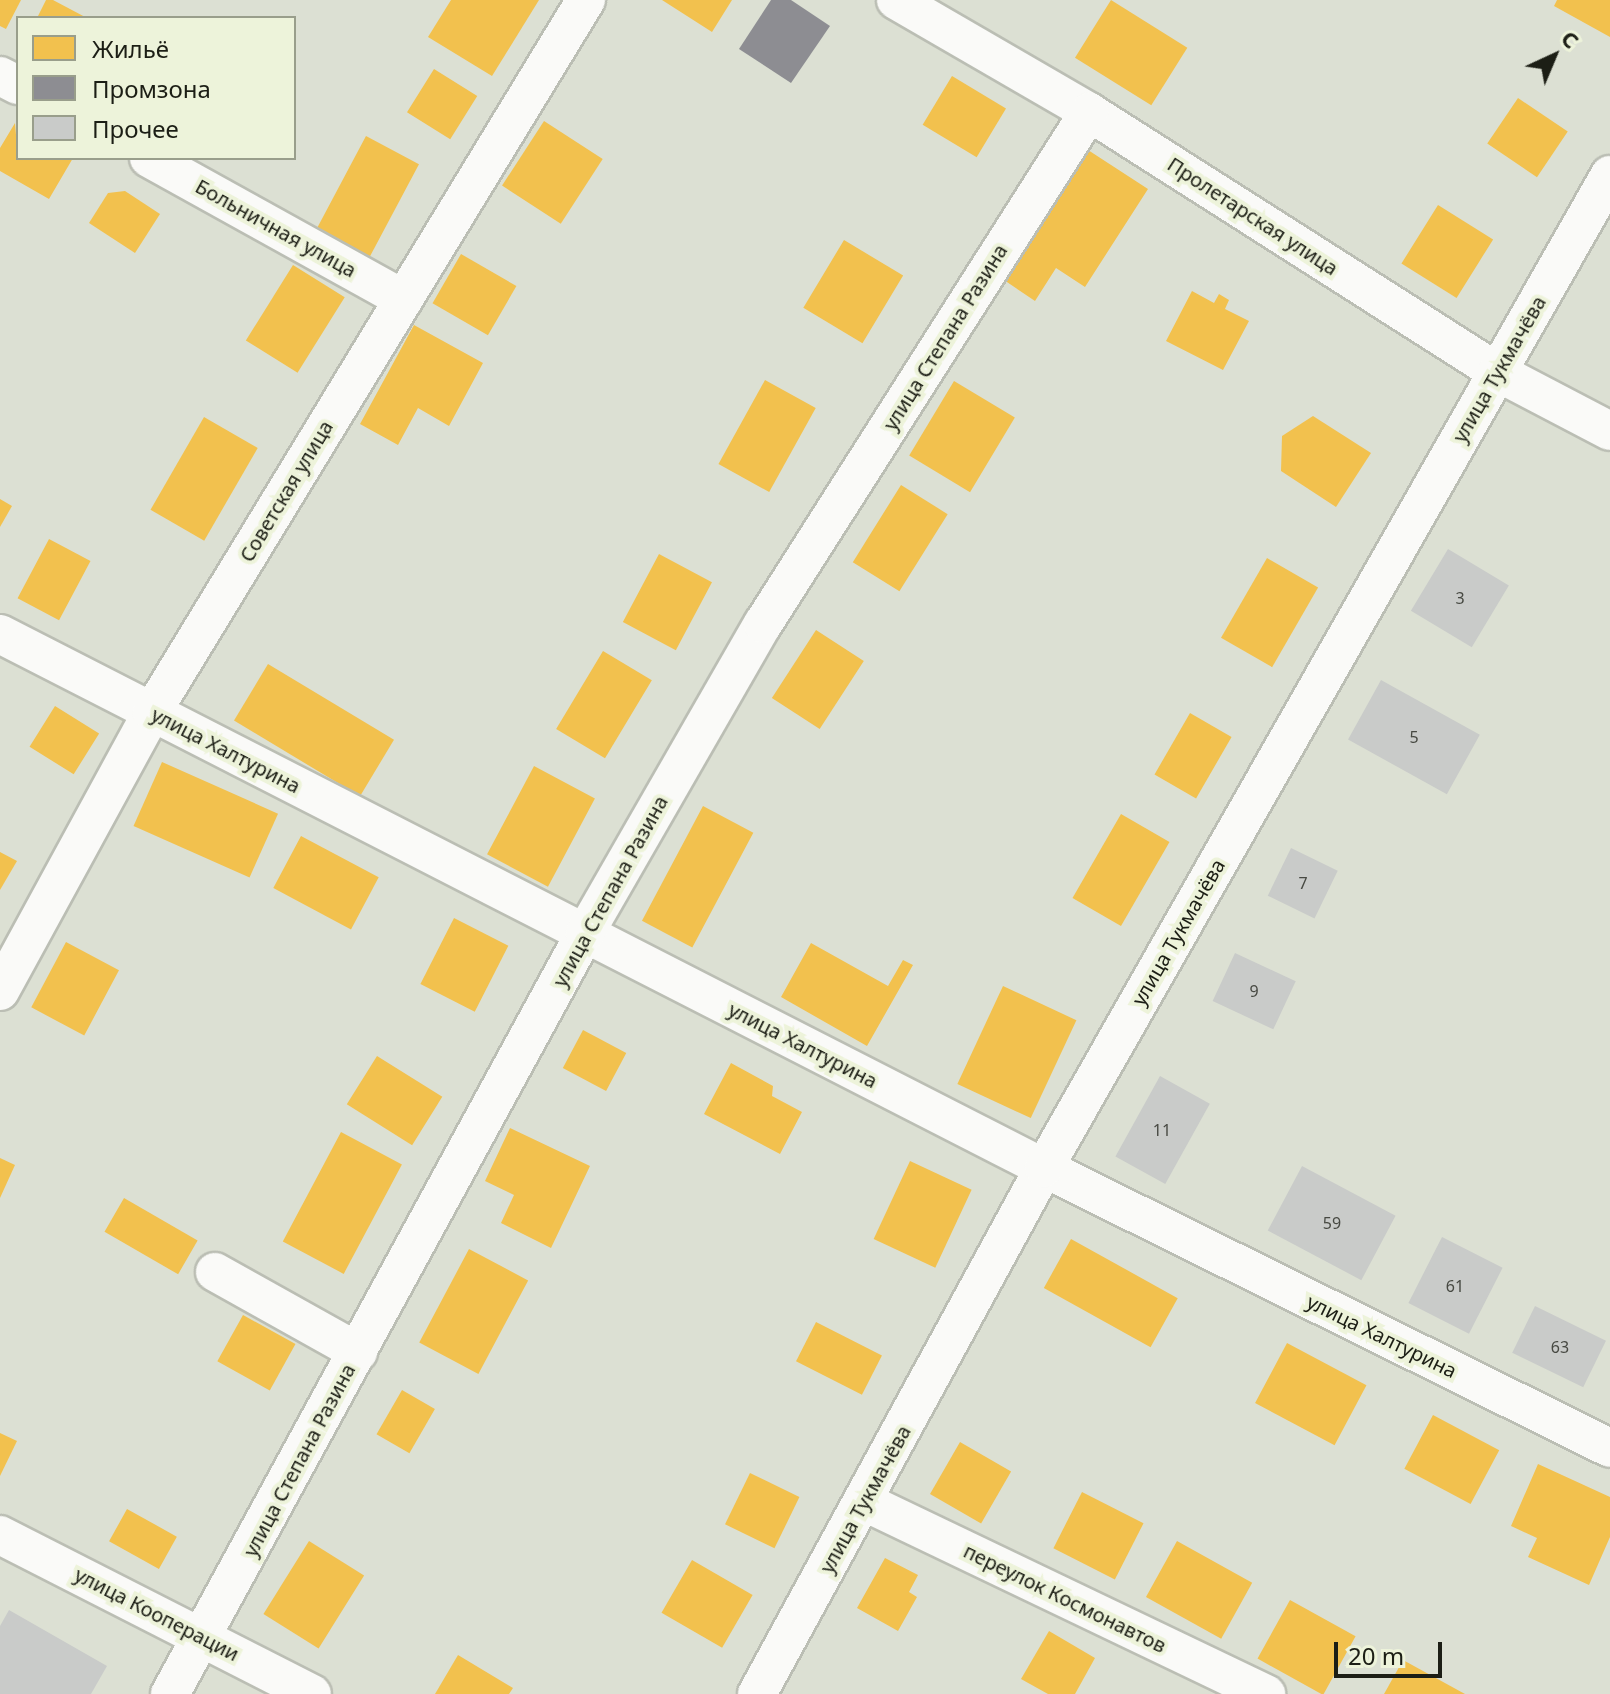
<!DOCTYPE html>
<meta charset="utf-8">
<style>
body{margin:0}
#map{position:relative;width:1610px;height:1694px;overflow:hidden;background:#dce0d3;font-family:"Noto Sans",sans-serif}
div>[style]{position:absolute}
.homes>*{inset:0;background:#f2c14e;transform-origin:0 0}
.industry>*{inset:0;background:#8d8d92}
.building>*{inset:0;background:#c9cbc9;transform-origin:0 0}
.roads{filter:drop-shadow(2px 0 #bbbeb4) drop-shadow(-2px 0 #bbbeb4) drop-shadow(0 2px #bbbeb4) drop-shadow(0 -2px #bbbeb4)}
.minor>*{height:38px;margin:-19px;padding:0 19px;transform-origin:19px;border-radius:19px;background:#fafaf8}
span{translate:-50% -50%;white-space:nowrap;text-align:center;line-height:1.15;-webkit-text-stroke:8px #edf3da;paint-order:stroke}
.number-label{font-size:16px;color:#474942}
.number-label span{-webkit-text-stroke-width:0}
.street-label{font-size:20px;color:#1c1e15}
.legend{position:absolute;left:16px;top:16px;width:280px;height:144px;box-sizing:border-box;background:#edf3da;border:2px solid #999e8b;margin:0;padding:10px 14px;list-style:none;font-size:24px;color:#1c1e15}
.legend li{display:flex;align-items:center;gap:16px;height:40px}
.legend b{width:40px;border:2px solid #999e8b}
.north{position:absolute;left:1514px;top:16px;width:80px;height:80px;-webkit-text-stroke:6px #edf3da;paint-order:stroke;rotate:44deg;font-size:22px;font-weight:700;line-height:32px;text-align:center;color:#1c1e15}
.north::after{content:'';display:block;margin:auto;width:28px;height:36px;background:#1c1e15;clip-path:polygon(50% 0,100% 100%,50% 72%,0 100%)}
.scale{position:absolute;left:1334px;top:1642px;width:108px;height:36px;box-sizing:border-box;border:4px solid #1c1e15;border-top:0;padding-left:10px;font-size:24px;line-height:28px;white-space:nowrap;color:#1c1e15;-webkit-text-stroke:6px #edf3da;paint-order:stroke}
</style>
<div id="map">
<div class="homes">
<i style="clip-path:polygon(0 0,21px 0,6px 29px,0 26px)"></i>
<i style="clip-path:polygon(46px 0,53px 0,87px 18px,37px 18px)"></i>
<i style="clip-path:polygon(451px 0,539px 0,492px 76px,428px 37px)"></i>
<i style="clip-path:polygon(662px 0,732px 0,712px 32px)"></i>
<i style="left:1111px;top:0;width:90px;height:68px;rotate:32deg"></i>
<i style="clip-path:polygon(1557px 0,1610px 0,1610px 37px,1554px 6px)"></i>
<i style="left:434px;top:69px;width:51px;height:51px;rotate:32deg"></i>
<i style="left:952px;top:76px;width:63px;height:57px;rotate:31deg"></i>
<i style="left:1518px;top:98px;width:60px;height:55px;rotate:34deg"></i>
<i style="left:544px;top:121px;width:70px;height:77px;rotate:33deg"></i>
<i style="clip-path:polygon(15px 123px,18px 158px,73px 158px,49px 199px,0 171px,0 148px)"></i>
<i style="left:366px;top:136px;width:60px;height:107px;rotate:28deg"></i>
<i style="clip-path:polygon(1088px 150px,1148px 189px,1085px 287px,1056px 268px,1035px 301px,1004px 280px)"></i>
<i style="clip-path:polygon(125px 191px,160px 214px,135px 253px,89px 223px,108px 193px)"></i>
<i style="left:1438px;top:205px;width:65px;height:69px;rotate:32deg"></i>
<i style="left:844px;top:240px;width:69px;height:79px;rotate:31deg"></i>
<i style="left:461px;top:254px;width:64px;height:57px;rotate:30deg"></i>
<i style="left:293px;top:265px;width:61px;height:89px;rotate:32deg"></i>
<i style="clip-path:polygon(1192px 291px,1214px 303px,1219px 294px,1229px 300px,1225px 309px,1249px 321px,1223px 370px,1166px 341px)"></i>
<i style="clip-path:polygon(414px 325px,483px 363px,449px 426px,418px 408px,398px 445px,360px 424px)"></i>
<i style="left:765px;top:380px;width:58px;height:96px;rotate:29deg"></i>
<i style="left:954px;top:381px;width:71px;height:87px;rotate:31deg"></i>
<i style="clip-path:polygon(1313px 416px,1371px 453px,1336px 507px,1281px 471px,1282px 436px)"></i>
<i style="left:204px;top:417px;width:62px;height:107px;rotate:30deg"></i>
<i style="left:901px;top:485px;width:55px;height:91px;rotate:32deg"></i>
<i style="clip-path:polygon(0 499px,12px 506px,0 527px)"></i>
<i style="left:49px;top:539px;width:47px;height:67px;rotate:28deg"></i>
<i style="left:659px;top:554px;width:60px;height:77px;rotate:28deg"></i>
<i style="left:1267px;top:558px;width:59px;height:92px;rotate:30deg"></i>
<i style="left:816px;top:630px;width:57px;height:81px;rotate:33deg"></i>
<i style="left:603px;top:651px;width:57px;height:91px;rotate:31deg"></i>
<i style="left:268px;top:664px;width:147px;height:66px;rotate:31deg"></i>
<i style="left:55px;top:706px;width:52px;height:48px;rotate:32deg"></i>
<i style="left:1190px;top:713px;width:48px;height:71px;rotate:30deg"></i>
<i style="left:162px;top:762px;width:127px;height:70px;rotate:24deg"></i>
<i style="left:534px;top:766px;width:69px;height:100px;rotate:28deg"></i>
<i style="left:703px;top:806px;width:57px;height:130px;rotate:28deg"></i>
<i style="left:1121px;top:814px;width:56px;height:97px;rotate:30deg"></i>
<i style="left:301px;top:836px;width:88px;height:59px;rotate:28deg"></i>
<i style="clip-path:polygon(0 852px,17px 861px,0 890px)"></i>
<i style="left:454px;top:918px;width:61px;height:74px;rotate:27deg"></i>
<i style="left:66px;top:942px;width:60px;height:74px;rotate:28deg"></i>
<i style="clip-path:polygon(811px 943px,888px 986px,903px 960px,913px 965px,867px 1046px,781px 997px)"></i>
<i style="left:1003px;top:986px;width:81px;height:108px;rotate:25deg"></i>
<i style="left:583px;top:1030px;width:49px;height:43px;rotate:28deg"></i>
<i style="left:377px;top:1056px;width:77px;height:57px;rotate:32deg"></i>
<i style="clip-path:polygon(731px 1063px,773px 1086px,772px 1096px,802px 1112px,780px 1154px,704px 1114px)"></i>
<i style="clip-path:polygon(510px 1128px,590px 1166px,551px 1248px,501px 1223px,514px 1195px,485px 1181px)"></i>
<i style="left:341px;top:1132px;width:69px;height:124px;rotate:28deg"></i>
<i style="clip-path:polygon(0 1158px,15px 1165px,0 1198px)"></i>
<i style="left:910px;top:1161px;width:68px;height:86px;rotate:25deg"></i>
<i style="left:124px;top:1198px;width:85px;height:39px;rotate:30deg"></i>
<i style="left:1071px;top:1239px;width:122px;height:56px;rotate:29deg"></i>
<i style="left:469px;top:1249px;width:67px;height:106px;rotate:28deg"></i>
<i style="left:243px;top:1315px;width:60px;height:53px;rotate:29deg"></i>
<i style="left:816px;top:1322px;width:74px;height:44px;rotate:27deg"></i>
<i style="left:1287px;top:1343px;width:90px;height:68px;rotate:28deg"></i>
<i style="left:402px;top:1390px;width:38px;height:51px;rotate:30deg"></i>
<i style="left:1433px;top:1415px;width:75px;height:61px;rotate:28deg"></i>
<i style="clip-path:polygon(0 1433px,17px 1441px,0 1476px)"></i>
<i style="left:960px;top:1442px;width:59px;height:60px;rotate:30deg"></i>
<i style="clip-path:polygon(1538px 1464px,1610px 1497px,1610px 1537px,1589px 1585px,1528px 1557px,1537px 1538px,1511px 1526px)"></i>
<i style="left:750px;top:1473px;width:55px;height:57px;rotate:26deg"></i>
<i style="left:1082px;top:1492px;width:69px;height:63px;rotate:27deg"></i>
<i style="left:127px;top:1509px;width:57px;height:37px;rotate:29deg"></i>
<i style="left:309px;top:1541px;width:65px;height:86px;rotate:32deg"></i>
<i style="left:1177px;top:1541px;width:86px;height:64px;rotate:29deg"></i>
<i style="clip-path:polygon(885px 1558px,918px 1575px,909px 1592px,917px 1597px,898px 1631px,857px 1608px)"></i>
<i style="left:692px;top:1560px;width:70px;height:61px;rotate:30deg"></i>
<i style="left:1290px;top:1600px;width:75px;height:67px;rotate:29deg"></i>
<i style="clip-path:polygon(1049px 1631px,1095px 1658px,1075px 1694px,1048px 1694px,1021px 1679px)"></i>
<i style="clip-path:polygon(458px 1655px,513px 1688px,509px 1694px,435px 1694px)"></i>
<i style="clip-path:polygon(1403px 1660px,1465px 1694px,1384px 1694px)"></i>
</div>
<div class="industry">
<i style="clip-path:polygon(771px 0,791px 0,830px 26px,791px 83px,739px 49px)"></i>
</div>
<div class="building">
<i style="left:1448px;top:549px;width:71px;height:72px;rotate:31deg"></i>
<i style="left:1381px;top:680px;width:113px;height:68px;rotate:29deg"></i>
<i style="left:1291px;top:848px;width:52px;height:53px;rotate:26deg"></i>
<i style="left:1235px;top:953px;width:67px;height:53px;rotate:25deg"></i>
<i style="left:1160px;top:1076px;width:57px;height:92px;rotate:29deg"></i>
<i style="left:1302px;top:1166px;width:106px;height:73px;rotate:28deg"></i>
<i style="left:1442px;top:1237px;width:68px;height:74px;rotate:27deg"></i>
<i style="left:1535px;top:1306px;width:79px;height:52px;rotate:26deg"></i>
<i style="clip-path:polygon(9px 1610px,107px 1666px,91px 1694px,0 1694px,0 1626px)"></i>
</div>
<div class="roads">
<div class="minor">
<i style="left:896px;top:0;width:223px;rotate:30.1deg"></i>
<i style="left:1089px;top:112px;width:484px;rotate:32.5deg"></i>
<i style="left:1497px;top:372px;width:127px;rotate:27.6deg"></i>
<i style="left:0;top:76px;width:20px;rotate:27deg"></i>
<i style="left:149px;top:158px;width:291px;rotate:29deg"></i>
<i style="left:0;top:634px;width:1173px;rotate:27.09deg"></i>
<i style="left:1044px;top:1168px;width:631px;rotate:26.32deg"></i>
<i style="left:0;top:991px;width:318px;rotate:-61.4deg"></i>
<i style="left:152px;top:712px;width:834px;rotate:-58.64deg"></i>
<i style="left:215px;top:1272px;width:164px;rotate:29.2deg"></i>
<i style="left:865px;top:1502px;width:445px;rotate:25.6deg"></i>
<i style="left:0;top:1535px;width:350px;rotate:27deg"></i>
<i style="left:170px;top:1694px;width:867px;rotate:-61.39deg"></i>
<i style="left:585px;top:933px;width:357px;rotate:-60.1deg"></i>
<i style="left:763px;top:624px;width:607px;rotate:-57.51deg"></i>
<i style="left:757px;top:1694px;width:599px;rotate:-61.38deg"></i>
<i style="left:1044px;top:1168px;width:1143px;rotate:-60.32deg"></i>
</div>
</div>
<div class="number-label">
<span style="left:1460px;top:598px">3</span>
<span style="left:1414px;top:737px">5</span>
<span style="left:1303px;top:883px">7</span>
<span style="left:1254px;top:991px">9</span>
<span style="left:1162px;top:1130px">11</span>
<span style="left:1332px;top:1223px">59</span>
<span style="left:1455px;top:1286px">61</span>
<span style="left:1560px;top:1347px">63</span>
</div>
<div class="street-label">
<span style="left:1253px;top:216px;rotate:33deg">Пролетарская улица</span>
<span style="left:276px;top:228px;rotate:29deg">Больничная улица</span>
<span style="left:945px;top:337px;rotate:-58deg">улица Степана Разина</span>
<span style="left:1499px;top:369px;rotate:-60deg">улица Тукмачёва</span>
<span style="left:286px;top:491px;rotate:-59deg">Советская улица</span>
<span style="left:226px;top:750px;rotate:27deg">улица Халтурина</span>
<span style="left:610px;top:891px;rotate:-61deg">улица Степана Разина</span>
<span style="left:1178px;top:932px;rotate:-60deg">улица Тукмачёва</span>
<span style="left:803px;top:1045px;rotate:27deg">улица Халтурина</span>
<span style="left:1382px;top:1336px;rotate:26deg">улица Халтурина</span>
<span style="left:299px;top:1460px;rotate:-62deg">улица Степана Разина</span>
<span style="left:865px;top:1499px;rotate:-61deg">улица Тукмачёва</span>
<span style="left:1065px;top:1598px;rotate:26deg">переулок Космонавтов</span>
<span style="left:157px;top:1614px;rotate:27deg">улица Кооперации</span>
</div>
<ul class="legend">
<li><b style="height:22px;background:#f2c14e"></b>Жильё</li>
<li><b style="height:22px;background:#8d8d92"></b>Промзона</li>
<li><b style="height:22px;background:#c9cbc9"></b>Прочее</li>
</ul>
<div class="north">С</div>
<div class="scale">20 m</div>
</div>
